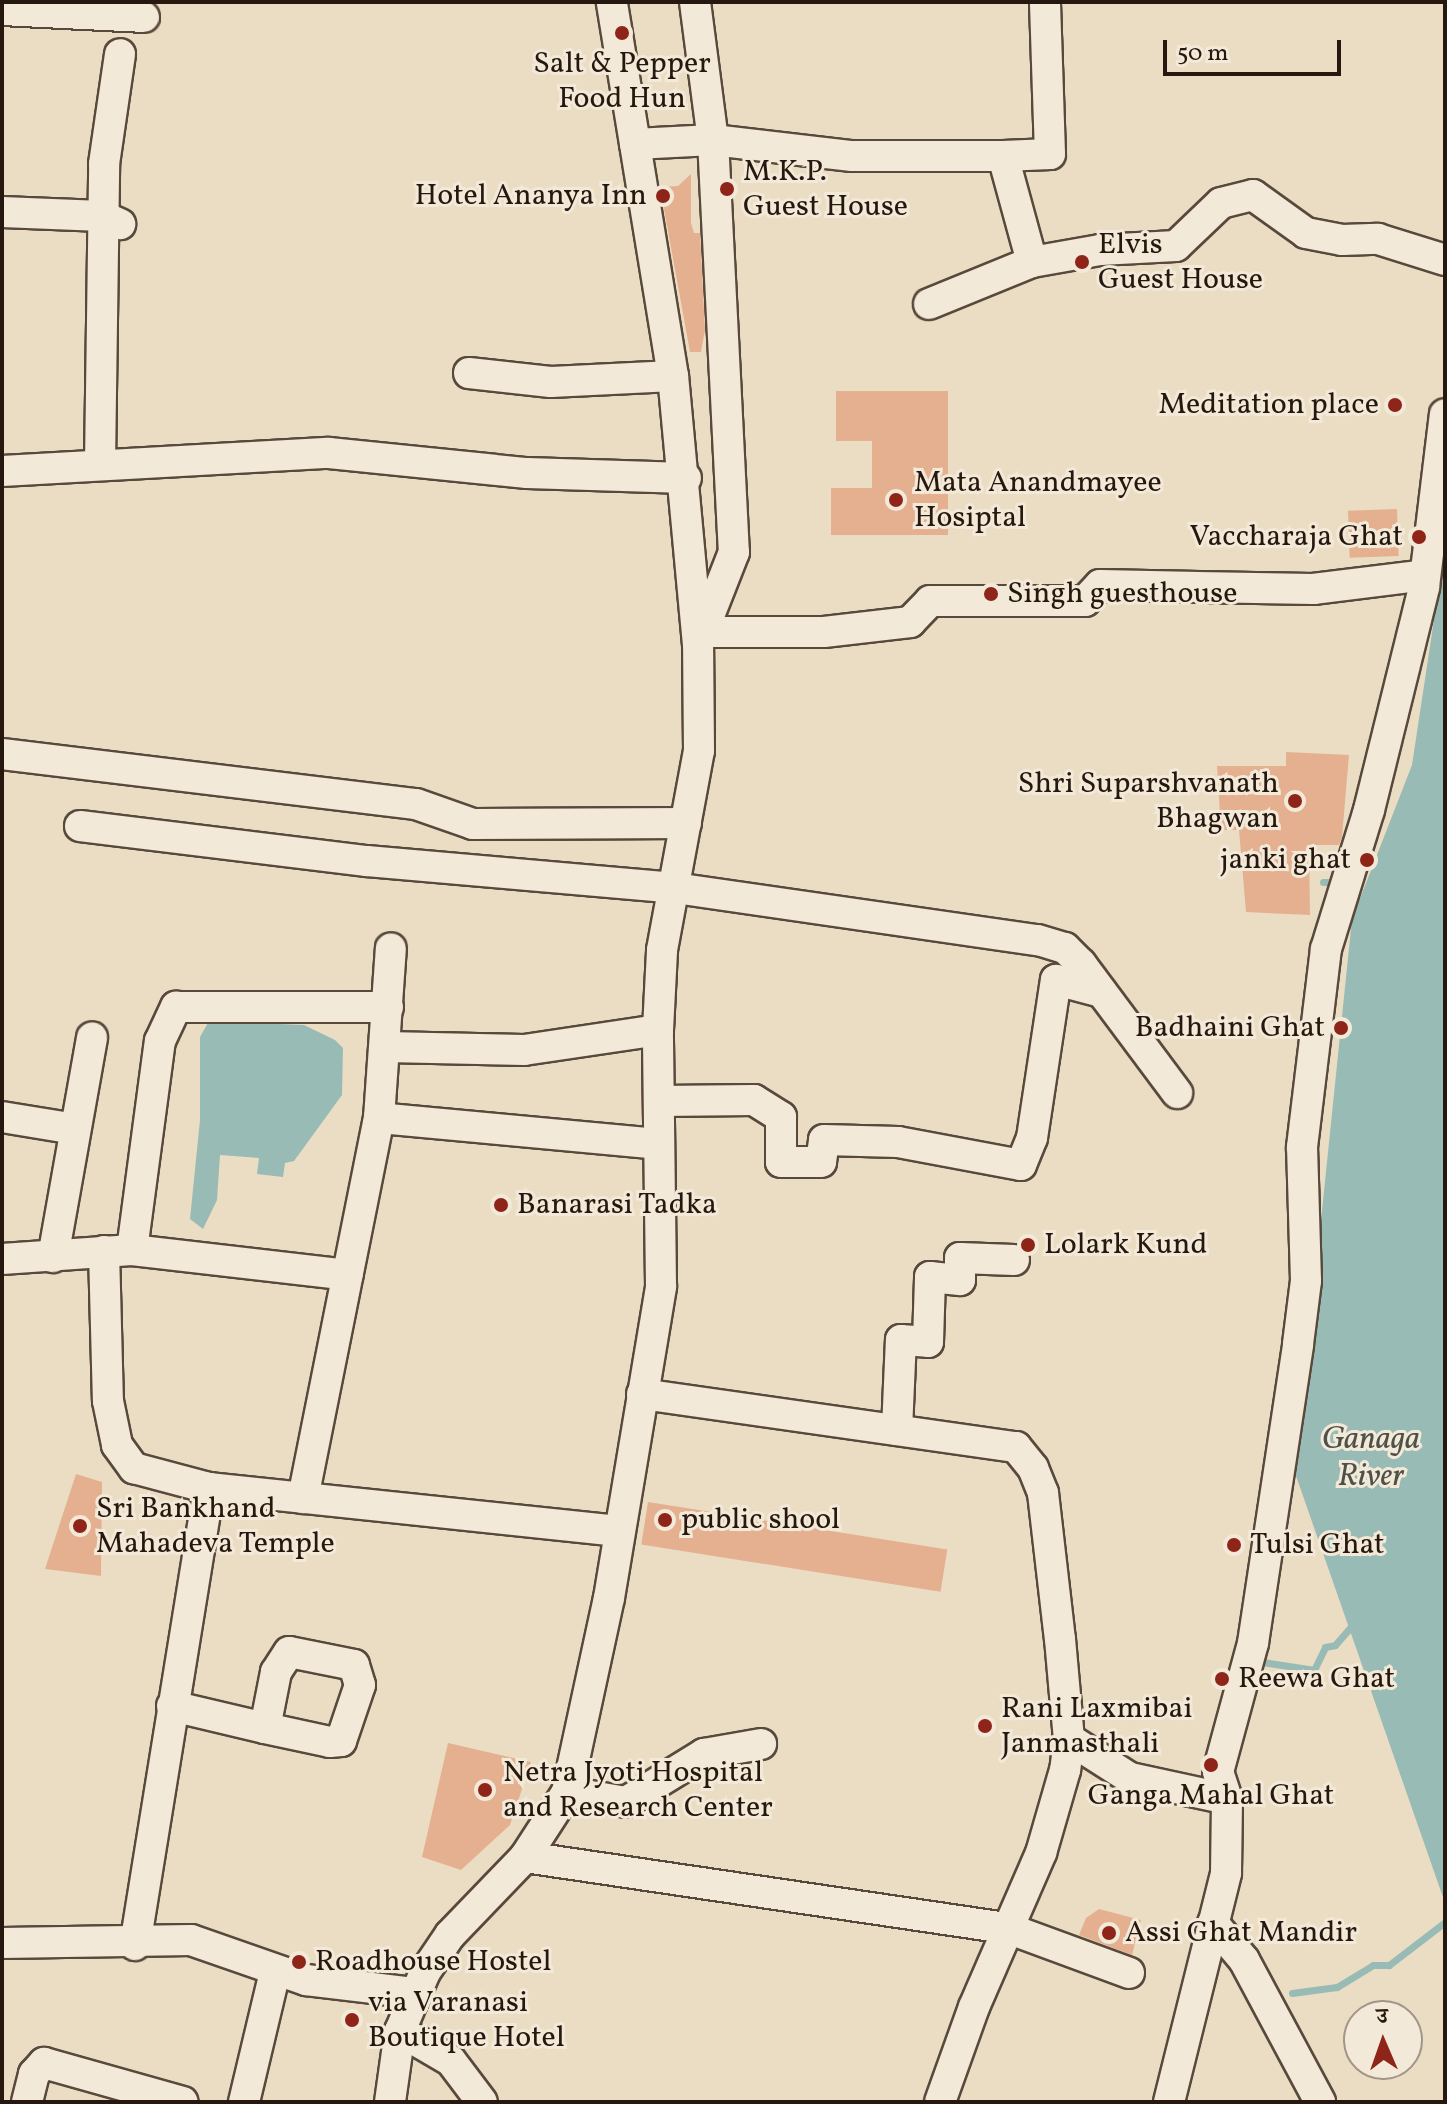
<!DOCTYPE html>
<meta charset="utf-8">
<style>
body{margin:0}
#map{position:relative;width:1447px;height:2104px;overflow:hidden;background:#ebddc3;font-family:Vollkorn,"Noto Serif Devanagari",serif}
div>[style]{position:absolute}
.water>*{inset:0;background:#98bbb5}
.stream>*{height:7px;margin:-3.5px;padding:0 3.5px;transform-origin:3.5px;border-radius:3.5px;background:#98bbb5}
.building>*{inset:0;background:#e4b090;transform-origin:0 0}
.roads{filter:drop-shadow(2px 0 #58493c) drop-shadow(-2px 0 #58493c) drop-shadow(0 2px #58493c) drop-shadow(0 -2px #58493c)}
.minor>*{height:30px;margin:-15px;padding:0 15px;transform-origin:15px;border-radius:15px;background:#f2e9d8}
.dots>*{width:22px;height:22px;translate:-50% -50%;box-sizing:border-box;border:4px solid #f2e9d8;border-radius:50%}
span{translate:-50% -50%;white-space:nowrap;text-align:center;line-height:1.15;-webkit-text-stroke:6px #f2e9d8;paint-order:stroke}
.poi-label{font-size:30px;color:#27180f}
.left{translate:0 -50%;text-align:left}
.right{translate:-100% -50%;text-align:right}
.water-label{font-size:32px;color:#4f5149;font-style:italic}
.frame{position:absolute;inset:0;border:4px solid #27180f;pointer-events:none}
.north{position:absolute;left:1343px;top:2000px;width:80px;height:80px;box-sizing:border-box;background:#f2e9d8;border:2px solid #a19588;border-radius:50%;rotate:358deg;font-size:22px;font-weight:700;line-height:32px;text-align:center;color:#27180f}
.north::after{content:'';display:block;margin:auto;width:28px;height:36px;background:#8f2418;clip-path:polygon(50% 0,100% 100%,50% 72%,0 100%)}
.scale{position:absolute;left:1163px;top:40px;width:178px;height:36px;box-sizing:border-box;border:4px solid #27180f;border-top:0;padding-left:10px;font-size:24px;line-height:28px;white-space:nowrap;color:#27180f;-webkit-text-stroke:6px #f2e9d8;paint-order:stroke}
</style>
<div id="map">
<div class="water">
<i style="clip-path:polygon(1445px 547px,1445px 1903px,1295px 1473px,1352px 919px,1412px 765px)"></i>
<i style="clip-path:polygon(209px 1021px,304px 1025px,335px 1040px,343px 1048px,342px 1095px,294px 1161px,285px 1163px,283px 1177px,257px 1174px,259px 1158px,220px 1155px,217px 1200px,203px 1229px,190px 1219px,200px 1120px,200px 1037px)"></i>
</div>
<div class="stream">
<i style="left:1323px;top:882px;width:18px"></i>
<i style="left:1256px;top:1661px;width:59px;rotate:8.8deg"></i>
<i style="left:1314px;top:1670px;width:25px;rotate:-64deg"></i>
<i style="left:1325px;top:1647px;width:10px;rotate:-11deg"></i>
<i style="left:1335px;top:1645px;width:30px;rotate:-49deg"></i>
<i style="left:1292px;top:1993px;width:45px;rotate:-7.6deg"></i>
<i style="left:1337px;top:1987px;width:42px;rotate:-31.4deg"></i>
<i style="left:1373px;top:1965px;width:16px"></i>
<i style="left:1389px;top:1965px;width:71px;rotate:-37.5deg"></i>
</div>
<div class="building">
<i style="clip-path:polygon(691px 174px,691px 223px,694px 233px,700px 233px,705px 330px,701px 352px,690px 352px,660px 187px,678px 186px)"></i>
<i style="clip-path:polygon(836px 391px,948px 391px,948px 535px,831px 535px,831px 488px,872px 488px,872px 441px,836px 441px)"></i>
<i style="left:1397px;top:509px;width:47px;height:49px;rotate:88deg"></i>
<i style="clip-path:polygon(1286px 752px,1349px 755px,1342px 837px,1339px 845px,1309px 845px,1310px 915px,1246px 912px,1239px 830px,1221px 830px,1217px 766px,1286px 766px)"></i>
<i style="clip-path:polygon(76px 1474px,102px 1482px,101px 1576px,45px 1569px)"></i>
<i style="left:648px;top:1502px;width:303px;height:43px;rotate:9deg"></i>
<i style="clip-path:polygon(448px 1743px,531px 1762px,510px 1825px,461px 1870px,422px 1857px)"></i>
<i style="clip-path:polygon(1099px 1909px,1141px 1920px,1132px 1955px,1079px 1935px,1086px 1918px)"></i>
</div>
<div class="roads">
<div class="minor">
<i style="left:695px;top:2px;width:139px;rotate:82.6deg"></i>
<i style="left:713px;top:140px;width:413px;rotate:87.1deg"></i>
<i style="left:734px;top:552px;width:90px;rotate:111.4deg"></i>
<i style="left:2px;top:10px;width:142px;rotate:2.8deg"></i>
<i style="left:635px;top:144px;width:78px;rotate:-2.9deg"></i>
<i style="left:713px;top:140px;width:140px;rotate:6.6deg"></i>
<i style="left:852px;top:156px;width:151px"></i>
<i style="left:1003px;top:156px;width:110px;rotate:74.7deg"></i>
<i style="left:1032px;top:262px;width:69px;rotate:-10deg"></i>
<i style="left:1100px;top:250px;width:76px;rotate:-3deg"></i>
<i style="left:1176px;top:246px;width:62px;rotate:-43.7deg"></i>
<i style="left:1221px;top:203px;width:33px;rotate:-14deg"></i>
<i style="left:1253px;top:195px;width:65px;rotate:35.6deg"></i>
<i style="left:1306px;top:233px;width:37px;rotate:11deg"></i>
<i style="left:1342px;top:240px;width:36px;rotate:-2deg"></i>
<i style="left:1378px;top:239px;width:70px;rotate:17.4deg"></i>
<i style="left:1003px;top:156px;width:47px;rotate:-2.4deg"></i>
<i style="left:1050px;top:154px;width:152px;rotate:-91.9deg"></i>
<i style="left:2px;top:212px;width:100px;rotate:2.3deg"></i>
<i style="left:102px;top:216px;width:20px;rotate:24deg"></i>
<i style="left:929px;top:304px;width:111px;rotate:-22.2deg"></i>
<i style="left:469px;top:373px;width:82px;rotate:6.3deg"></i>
<i style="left:551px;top:382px;width:122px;rotate:-2.8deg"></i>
<i style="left:100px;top:464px;width:300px;rotate:-89.2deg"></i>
<i style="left:104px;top:164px;width:111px;rotate:-81.7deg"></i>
<i style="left:2px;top:471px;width:327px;rotate:-3.2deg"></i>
<i style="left:329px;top:453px;width:199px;rotate:5.8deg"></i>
<i style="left:527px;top:473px;width:159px;rotate:1.8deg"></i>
<i style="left:703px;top:632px;width:121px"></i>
<i style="left:824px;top:632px;width:87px;rotate:-6.6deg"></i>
<i style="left:910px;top:622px;width:29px;rotate:-46deg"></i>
<i style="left:930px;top:601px;width:155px"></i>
<i style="left:1085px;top:601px;width:22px;rotate:-47deg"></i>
<i style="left:1100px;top:585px;width:213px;rotate:1.1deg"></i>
<i style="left:1313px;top:589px;width:113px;rotate:-7.1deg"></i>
<i style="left:2px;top:754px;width:417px;rotate:6.9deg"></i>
<i style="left:416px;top:804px;width:60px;rotate:19.3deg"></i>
<i style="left:473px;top:824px;width:213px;rotate:-0.3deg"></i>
<i style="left:80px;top:826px;width:289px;rotate:7deg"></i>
<i style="left:367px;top:861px;width:309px;rotate:5deg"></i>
<i style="left:675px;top:888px;width:367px;rotate:8.2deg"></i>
<i style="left:1038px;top:940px;width:28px;rotate:17deg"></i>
<i style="left:1065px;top:948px;width:23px;rotate:45deg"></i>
<i style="left:1081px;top:964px;width:161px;rotate:53.3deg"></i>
<i style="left:386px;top:1047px;width:138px;rotate:1.2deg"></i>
<i style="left:524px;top:1050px;width:135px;rotate:-8.5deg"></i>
<i style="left:659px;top:1101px;width:95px;rotate:-0.6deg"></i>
<i style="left:754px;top:1100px;width:32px;rotate:32deg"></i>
<i style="left:781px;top:1117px;width:45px;rotate:90deg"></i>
<i style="left:781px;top:1162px;width:40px"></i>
<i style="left:821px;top:1162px;width:22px;rotate:-82deg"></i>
<i style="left:824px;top:1140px;width:74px;rotate:1.5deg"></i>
<i style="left:898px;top:1142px;width:125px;rotate:10.6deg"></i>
<i style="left:1021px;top:1165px;width:29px;rotate:-68deg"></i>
<i style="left:1032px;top:1138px;width:160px;rotate:-81.4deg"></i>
<i style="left:1056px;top:980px;width:47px;rotate:14.9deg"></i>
<i style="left:2px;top:1117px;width:74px;rotate:9.3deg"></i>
<i style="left:379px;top:1118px;width:281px;rotate:5.3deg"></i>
<i style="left:132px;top:1250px;width:211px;rotate:-82.4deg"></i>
<i style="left:160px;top:1041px;width:38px;rotate:-65deg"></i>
<i style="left:176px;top:1007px;width:212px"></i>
<i style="left:104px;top:1251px;width:150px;rotate:88.5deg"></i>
<i style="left:108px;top:1401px;width:45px;rotate:78.4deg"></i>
<i style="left:117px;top:1445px;width:29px;rotate:54deg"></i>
<i style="left:134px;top:1468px;width:78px;rotate:14.9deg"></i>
<i style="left:209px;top:1488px;width:411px;rotate:6deg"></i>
<i style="left:53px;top:1257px;width:223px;rotate:-79.9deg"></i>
<i style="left:2px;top:1259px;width:130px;rotate:-4deg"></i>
<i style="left:132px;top:1250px;width:217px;rotate:6.6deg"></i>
<i style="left:642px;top:1394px;width:378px;rotate:8.1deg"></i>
<i style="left:1016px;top:1447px;width:27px;rotate:51deg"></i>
<i style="left:1033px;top:1468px;width:27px;rotate:68deg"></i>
<i style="left:1043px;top:1493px;width:147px;rotate:83.4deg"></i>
<i style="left:1060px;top:1639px;width:100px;rotate:84.9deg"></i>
<i style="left:1069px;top:1739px;width:31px;rotate:97deg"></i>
<i style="left:1065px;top:1770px;width:86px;rotate:106.1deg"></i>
<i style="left:1041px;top:1853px;width:168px;rotate:113.5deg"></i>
<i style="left:974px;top:2007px;width:101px;rotate:109.7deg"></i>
<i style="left:897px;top:1430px;width:90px;rotate:-87.5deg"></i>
<i style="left:901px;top:1340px;width:27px;rotate:4deg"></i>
<i style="left:928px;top:1342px;width:65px;rotate:-88.2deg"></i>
<i style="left:930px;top:1277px;width:30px;rotate:6deg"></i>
<i style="left:960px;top:1280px;width:22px;rotate:-90deg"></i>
<i style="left:960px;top:1258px;width:54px;rotate:2.1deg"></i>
<i style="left:303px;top:1498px;width:388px;rotate:-78.7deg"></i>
<i style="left:379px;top:1118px;width:170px;rotate:-86deg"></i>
<i style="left:172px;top:1706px;width:96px;rotate:13.3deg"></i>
<i style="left:265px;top:1728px;width:66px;rotate:12.2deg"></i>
<i style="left:330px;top:1742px;width:11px;rotate:-5deg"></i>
<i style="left:341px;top:1741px;width:59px;rotate:-71.3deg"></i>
<i style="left:360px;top:1685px;width:21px;rotate:-107deg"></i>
<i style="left:354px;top:1665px;width:66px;rotate:-168.7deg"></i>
<i style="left:289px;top:1652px;width:24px;rotate:123deg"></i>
<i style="left:276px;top:1672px;width:57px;rotate:101.1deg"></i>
<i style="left:1069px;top:1739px;width:72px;rotate:32.6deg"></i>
<i style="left:1130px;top:1778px;width:99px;rotate:12.2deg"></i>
<i style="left:567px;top:1792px;width:60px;rotate:9.6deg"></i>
<i style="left:626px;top:1802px;width:92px;rotate:-31.6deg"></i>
<i style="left:704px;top:1754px;width:58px;rotate:-10deg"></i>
<i style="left:525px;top:1857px;width:487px;rotate:8.4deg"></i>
<i style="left:1007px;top:1928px;width:130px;rotate:20.2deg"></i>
<i style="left:1213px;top:1923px;width:48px;rotate:50deg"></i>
<i style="left:1244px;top:1960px;width:161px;rotate:61.8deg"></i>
<i style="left:2px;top:1943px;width:189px;rotate:-0.9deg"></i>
<i style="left:191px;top:1940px;width:122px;rotate:19.2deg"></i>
<i style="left:306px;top:1980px;width:110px;rotate:6.8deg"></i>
<i style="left:135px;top:1945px;width:463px;rotate:-80.8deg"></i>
<i style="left:400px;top:2031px;width:59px;rotate:30.5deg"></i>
<i style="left:451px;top:2061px;width:51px;rotate:52.9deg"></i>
<i style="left:27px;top:2102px;width:29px;rotate:-76deg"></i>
<i style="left:34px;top:2074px;width:15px;rotate:-48deg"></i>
<i style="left:44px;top:2063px;width:144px;rotate:15.7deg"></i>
<i style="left:244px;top:2102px;width:134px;rotate:-76.6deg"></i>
<i style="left:390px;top:2102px;width:72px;rotate:-82deg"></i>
<i style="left:400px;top:2031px;width:64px;rotate:-67deg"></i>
<i style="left:425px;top:1972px;width:45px;rotate:-56deg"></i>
<i style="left:450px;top:1935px;width:108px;rotate:-46.1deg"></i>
<i style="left:525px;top:1857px;width:77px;rotate:-57.1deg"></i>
<i style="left:567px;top:1792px;width:198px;rotate:-77.8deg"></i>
<i style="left:609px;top:1598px;width:316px;rotate:-80.5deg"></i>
<i style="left:661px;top:1286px;width:256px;rotate:-90.7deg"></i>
<i style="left:658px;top:1030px;width:80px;rotate:-87.1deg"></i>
<i style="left:662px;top:950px;width:202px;rotate:-79.5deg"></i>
<i style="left:699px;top:751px;width:106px;rotate:-90.5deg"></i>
<i style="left:698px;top:645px;width:270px;rotate:-95.3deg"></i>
<i style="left:673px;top:376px;width:379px;rotate:-99.3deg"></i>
<i style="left:1169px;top:2102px;width:236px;rotate:-76deg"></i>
<i style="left:1226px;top:1873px;width:74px;rotate:-89.2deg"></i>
<i style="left:1227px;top:1799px;width:28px;rotate:-108deg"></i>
<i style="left:1218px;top:1772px;width:134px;rotate:-74.8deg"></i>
<i style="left:1253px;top:1643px;width:302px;rotate:-81.4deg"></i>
<i style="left:1298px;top:1344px;width:64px;rotate:-82.8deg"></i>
<i style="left:1306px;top:1281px;width:134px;rotate:-91.7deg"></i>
<i style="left:1302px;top:1147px;width:199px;rotate:-83.1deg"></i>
<i style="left:1326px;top:949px;width:145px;rotate:-72.8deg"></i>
<i style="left:1369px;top:810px;width:230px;rotate:-76.1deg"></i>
<i style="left:1424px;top:587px;width:174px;rotate:-83.1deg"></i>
</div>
</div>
<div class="dots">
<i style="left:622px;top:33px;background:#8f2418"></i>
<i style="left:727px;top:189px;background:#8f2418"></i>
<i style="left:663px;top:196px;background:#8f2418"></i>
<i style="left:1082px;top:262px;background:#8f2418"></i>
<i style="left:1395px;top:405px;background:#8f2418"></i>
<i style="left:896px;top:500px;background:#8f2418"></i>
<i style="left:1419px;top:537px;background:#8f2418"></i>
<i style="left:991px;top:594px;background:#8f2418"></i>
<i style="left:1295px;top:801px;background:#8f2418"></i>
<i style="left:1367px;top:860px;background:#8f2418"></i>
<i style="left:1341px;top:1028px;background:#8f2418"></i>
<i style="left:501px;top:1205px;background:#8f2418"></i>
<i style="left:1028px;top:1245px;background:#8f2418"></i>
<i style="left:665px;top:1520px;background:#8f2418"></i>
<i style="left:80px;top:1526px;background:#8f2418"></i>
<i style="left:1234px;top:1545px;background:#8f2418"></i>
<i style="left:1222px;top:1679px;background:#8f2418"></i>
<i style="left:985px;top:1726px;background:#8f2418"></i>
<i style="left:1211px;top:1765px;background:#8f2418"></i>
<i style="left:485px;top:1790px;background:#8f2418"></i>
<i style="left:1109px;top:1933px;background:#8f2418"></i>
<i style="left:299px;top:1962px;background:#8f2418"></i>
<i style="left:352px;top:2020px;background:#8f2418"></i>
</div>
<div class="poi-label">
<span style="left:622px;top:81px">Salt &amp; Pepper<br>Food Hun</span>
<span class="left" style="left:743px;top:189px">M.K.P.<br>Guest House</span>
<span class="right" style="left:647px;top:196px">Hotel Ananya Inn</span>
<span class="left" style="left:1098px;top:262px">Elvis<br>Guest House</span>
<span class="right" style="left:1379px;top:405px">Meditation place</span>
<span class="left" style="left:914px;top:500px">Mata Anandmayee<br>Hosiptal</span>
<span class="right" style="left:1403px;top:537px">Vaccharaja Ghat</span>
<span class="left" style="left:1007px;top:594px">Singh guesthouse</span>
<span class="right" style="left:1279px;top:801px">Shri Suparshvanath<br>Bhagwan</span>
<span class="right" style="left:1351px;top:860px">janki ghat</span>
<span class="right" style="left:1325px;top:1028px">Badhaini Ghat</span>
<span class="left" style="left:517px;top:1205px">Banarasi Tadka</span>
<span class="left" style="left:1044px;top:1245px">Lolark Kund</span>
<span class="left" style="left:96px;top:1526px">Sri Bankhand<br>Mahadeva Temple</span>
<span class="left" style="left:681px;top:1520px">public shool</span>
<span class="left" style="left:1250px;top:1545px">Tulsi Ghat</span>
<span class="left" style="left:1238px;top:1679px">Reewa Ghat</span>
<span class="left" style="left:1001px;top:1726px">Rani Laxmibai<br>Janmasthali</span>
<span class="left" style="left:503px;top:1790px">Netra Jyoti Hospital<br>and Research Center</span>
<span style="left:1211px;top:1796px">Ganga Mahal Ghat</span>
<span class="left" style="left:1125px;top:1933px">Assi Ghat Mandir</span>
<span class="left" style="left:315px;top:1962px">Roadhouse Hostel</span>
<span class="left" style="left:368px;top:2020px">via Varanasi<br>Boutique Hotel</span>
</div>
<div class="water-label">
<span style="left:1371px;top:1459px">Ganaga<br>River</span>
</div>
<div class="frame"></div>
<div class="north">उ</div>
<div class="scale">50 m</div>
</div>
